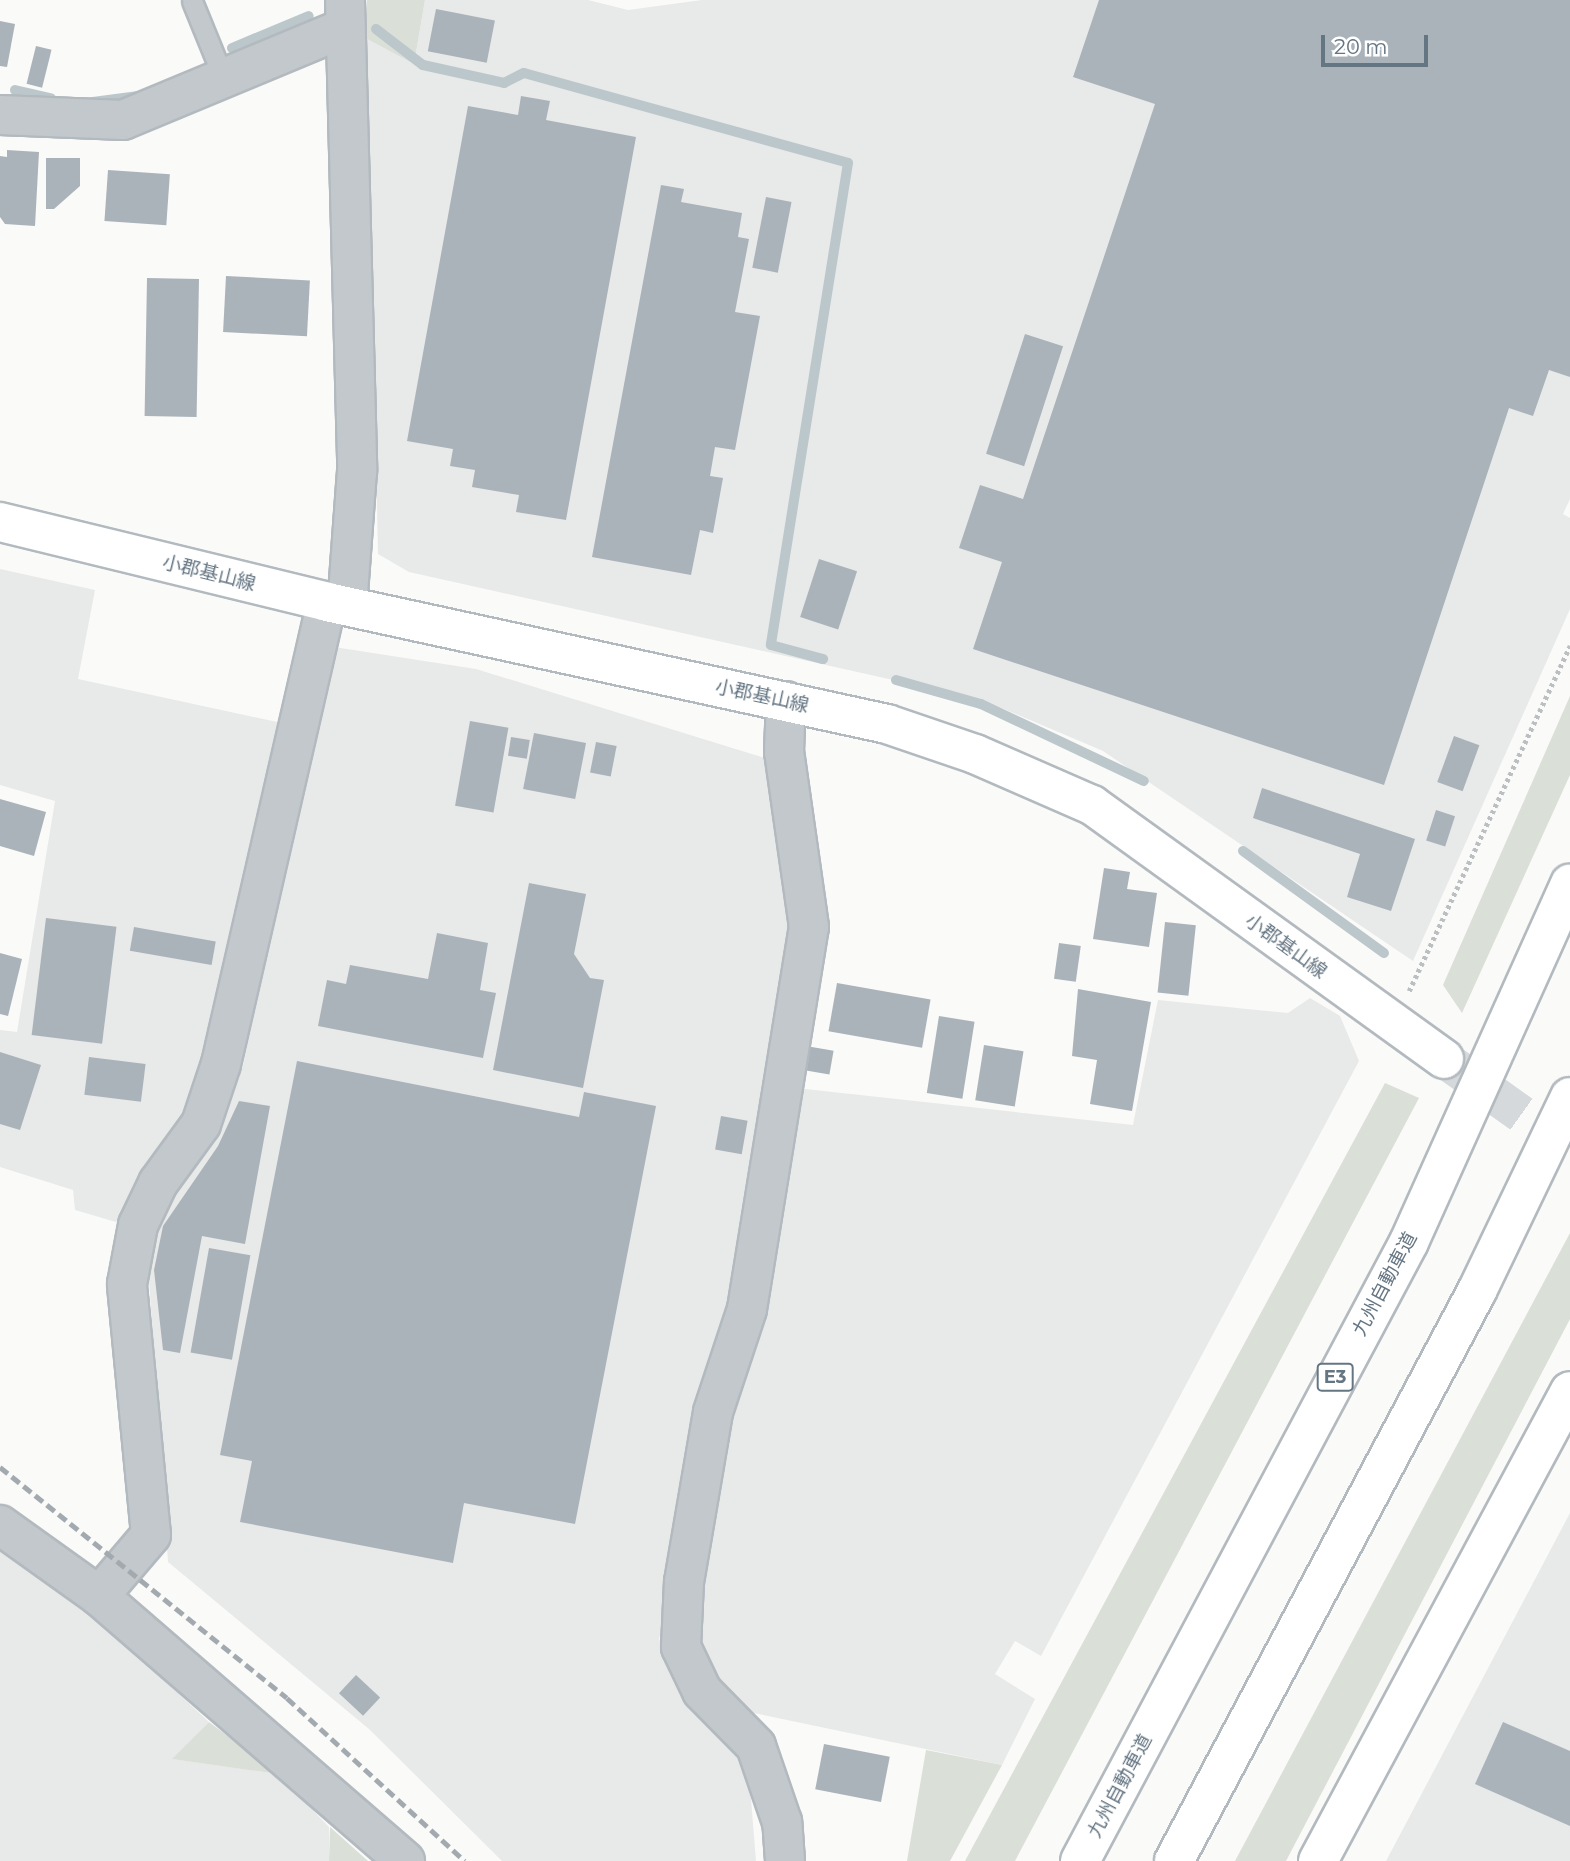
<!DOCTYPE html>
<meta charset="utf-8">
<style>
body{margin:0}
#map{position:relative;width:1570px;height:1861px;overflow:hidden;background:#fafaf8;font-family:Montserrat,"Noto Sans JP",sans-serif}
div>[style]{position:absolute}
.built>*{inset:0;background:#e8e9e9}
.green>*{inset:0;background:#dadfd7}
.stream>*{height:10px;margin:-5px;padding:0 5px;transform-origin:5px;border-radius:5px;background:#bbc7cb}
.building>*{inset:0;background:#aab3b9;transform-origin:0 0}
.secondary-tunnel>*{height:38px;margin-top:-19px;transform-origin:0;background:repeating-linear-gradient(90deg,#d5d9db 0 38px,transparent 0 57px)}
.path>*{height:4.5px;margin-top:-2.25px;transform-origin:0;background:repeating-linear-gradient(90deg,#bbbfc2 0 3.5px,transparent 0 7px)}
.roads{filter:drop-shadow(2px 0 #b3babf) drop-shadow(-2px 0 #b3babf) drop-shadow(0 2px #b3babf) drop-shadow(0 -2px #b3babf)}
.lane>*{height:19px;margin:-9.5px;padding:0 9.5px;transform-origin:9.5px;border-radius:9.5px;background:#c3c8cc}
.street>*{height:38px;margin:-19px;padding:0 19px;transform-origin:19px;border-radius:19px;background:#c3c8cc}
.secondary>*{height:38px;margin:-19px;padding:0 19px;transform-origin:19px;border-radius:19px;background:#fff}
.highway>*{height:38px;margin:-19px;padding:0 19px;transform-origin:19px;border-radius:19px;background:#fff}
.rail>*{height:5px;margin-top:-2.5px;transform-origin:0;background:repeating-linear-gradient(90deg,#a2aab0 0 10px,transparent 0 15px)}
span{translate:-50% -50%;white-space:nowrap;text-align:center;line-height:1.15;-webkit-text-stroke:7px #fff;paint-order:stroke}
.shield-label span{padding:2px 5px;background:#fff;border:2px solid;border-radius:5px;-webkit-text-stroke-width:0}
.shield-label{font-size:18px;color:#657683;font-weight:700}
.street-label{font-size:19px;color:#657683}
.scale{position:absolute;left:1321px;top:35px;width:107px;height:32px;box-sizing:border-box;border:4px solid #657683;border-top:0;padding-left:9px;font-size:21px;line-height:24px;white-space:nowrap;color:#657683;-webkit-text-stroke:5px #fff;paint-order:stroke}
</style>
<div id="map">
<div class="built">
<i style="clip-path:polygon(425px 0,588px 0,628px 10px,702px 0,1570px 0,1570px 499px,1563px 514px,1570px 518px,1570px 609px,1413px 961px,1103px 751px,983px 700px,409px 572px,378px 554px,367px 39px,414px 64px)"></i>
<i style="clip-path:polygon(0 569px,95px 590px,78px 679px,282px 723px,195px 1107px,116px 1222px,75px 1210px,73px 1190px,0 1167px,0 1030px,17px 1032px,55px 801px,0 785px)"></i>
<i style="clip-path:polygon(334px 647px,476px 669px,765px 758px,800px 915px,735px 1307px,659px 1639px,686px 1694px,748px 1762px,756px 1861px,502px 1861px,369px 1729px,168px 1562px,149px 1280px,160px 1207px,211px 1140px,243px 1066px,310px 734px)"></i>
<i style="clip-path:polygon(1310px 998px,1340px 1016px,1359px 1061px,1041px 1656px,1015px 1641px,995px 1674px,1035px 1699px,1002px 1765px,754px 1713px,717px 1677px,697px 1638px,699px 1585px,796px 1088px,1133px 1125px,1158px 1000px,1288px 1013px)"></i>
<i style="clip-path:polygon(1570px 1513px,1570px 1861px,1386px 1861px,1412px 1812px)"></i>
<i style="clip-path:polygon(0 1544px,97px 1618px,209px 1722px,173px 1759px,278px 1774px,329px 1827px,329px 1861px,0 1861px)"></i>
</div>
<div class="green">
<i style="clip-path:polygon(367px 0,425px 0,414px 64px,367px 39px)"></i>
<i style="clip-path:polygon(1570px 696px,1570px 775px,1462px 1013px,1443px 985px)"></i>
<i style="clip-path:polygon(1385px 1083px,1419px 1098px,1015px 1861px,965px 1861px)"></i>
<i style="clip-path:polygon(1570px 1233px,1570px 1319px,1286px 1861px,1235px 1861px)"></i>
<i style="clip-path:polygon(209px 1722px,278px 1774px,172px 1759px)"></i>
<i style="clip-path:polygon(926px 1750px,1002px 1765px,950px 1861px,907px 1861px)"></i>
<i style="clip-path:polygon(330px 1827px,368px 1861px,329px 1861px)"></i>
</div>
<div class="stream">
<i style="left:376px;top:29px;width:59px;rotate:37.5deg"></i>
<i style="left:423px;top:65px;width:83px;rotate:12.5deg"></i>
<i style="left:504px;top:83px;width:22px;rotate:-27deg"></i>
<i style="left:524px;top:73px;width:336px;rotate:15.5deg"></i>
<i style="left:848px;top:163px;width:488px;rotate:99.1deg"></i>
<i style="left:771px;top:645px;width:54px;rotate:15.1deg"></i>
<i style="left:232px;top:48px;width:83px;rotate:-22.6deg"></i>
<i style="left:15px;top:90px;width:37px;rotate:13deg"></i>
<i style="left:93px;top:102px;width:46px;rotate:-7.4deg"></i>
<i style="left:896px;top:680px;width:88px;rotate:15.8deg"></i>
<i style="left:981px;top:704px;width:180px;rotate:25.3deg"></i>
<i style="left:1243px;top:851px;width:174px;rotate:35.9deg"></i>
</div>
<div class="building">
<i style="clip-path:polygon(1099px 0,1570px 0,1570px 377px,1549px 370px,1533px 416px,1509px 408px,1384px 785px,973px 649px,1002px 562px,959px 548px,980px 485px,1023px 499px,1155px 104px,1073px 77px)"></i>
<i style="left:436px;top:9px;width:60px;height:43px;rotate:11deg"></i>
<i style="clip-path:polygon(0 21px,15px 24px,7px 67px,0 66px)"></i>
<i style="left:36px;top:46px;width:16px;height:39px;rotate:14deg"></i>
<i style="clip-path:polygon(521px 96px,550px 101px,546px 120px,636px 137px,566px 520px,516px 512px,519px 495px,472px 487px,475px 470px,450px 466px,453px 449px,407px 441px,468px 106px,518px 115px)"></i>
<i style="clip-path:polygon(7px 150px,39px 152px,35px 226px,5px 224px,0 217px,0 156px,7px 157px)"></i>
<i style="clip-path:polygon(46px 158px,80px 158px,80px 186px,54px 209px,46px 209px)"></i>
<i style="left:108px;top:170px;width:62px;height:51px;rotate:4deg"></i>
<i style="clip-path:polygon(661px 185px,684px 189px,681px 202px,742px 213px,738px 237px,749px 239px,735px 312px,760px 316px,735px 450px,715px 447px,710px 476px,723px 478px,713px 533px,700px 530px,691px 575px,592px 557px)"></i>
<i style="left:766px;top:197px;width:26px;height:72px;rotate:11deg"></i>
<i style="left:226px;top:276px;width:84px;height:56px;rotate:3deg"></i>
<i style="left:147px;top:278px;width:52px;height:138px;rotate:1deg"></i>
<i style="left:1025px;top:334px;width:40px;height:126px;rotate:18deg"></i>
<i style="left:819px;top:559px;width:40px;height:61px;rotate:18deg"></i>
<i style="left:470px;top:721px;width:39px;height:86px;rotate:10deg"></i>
<i style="left:534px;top:733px;width:53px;height:57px;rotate:11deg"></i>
<i style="left:1454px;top:736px;width:27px;height:49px;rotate:20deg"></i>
<i style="left:511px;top:737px;width:19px;height:19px;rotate:9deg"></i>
<i style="left:596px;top:742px;width:21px;height:31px;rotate:11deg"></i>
<i style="clip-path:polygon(1262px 788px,1415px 839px,1391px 911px,1347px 897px,1360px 854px,1253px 818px)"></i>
<i style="clip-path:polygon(0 799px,46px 812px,34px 856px,0 846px)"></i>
<i style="left:1436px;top:810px;width:20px;height:32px;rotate:18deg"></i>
<i style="clip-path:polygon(1104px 868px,1130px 872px,1127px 889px,1157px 893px,1149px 947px,1093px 939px)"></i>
<i style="clip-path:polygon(529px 883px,586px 894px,574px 954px,590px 978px,604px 980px,583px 1088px,493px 1070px)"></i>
<i style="left:46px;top:918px;width:71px;height:118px;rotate:7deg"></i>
<i style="left:1165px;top:922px;width:31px;height:71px;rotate:6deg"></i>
<i style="left:134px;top:927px;width:83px;height:24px;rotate:10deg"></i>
<i style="clip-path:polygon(437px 933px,488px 943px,480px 990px,496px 993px,483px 1058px,318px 1026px,327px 980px,346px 984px,350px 965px,428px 979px)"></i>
<i style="left:1059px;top:943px;width:22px;height:36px;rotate:8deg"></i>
<i style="clip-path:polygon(0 953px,22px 959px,8px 1016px,0 1014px)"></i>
<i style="left:837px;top:983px;width:95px;height:49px;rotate:10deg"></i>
<i style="clip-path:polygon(1078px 989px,1151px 1002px,1132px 1111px,1090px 1104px,1097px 1060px,1072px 1056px)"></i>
<i style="left:939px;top:1016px;width:36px;height:78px;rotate:9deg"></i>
<i style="left:984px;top:1045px;width:40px;height:56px;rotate:9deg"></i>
<i style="left:806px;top:1046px;width:28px;height:24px;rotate:10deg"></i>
<i style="clip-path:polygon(0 1052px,41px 1065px,20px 1130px,0 1124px)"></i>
<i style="left:89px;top:1057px;width:57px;height:38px;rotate:7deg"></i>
<i style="clip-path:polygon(297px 1061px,579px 1117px,584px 1092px,656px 1106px,575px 1524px,464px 1503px,453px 1563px,240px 1522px,252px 1461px,220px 1455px)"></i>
<i style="clip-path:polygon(239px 1101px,270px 1106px,245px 1244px,202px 1236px,180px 1353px,163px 1350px,154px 1270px,163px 1226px,218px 1146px)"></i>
<i style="left:721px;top:1116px;width:27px;height:34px;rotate:10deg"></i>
<i style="left:209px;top:1248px;width:42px;height:106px;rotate:10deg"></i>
<i style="left:356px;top:1675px;width:33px;height:25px;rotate:43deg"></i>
<i style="clip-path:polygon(1503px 1722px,1570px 1751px,1570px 1826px,1475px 1784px)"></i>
<i style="left:824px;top:1744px;width:67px;height:46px;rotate:11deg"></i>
</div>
<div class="secondary-tunnel">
<i style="left:1444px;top:1059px;width:155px;rotate:35.5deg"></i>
</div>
<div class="path">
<i style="left:1409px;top:991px;width:381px;rotate:-65deg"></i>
</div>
<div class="roads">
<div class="lane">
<i style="left:192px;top:1px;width:82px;rotate:67.8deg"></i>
</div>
<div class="street">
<i style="left:345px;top:0;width:471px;rotate:88.5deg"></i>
<i style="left:357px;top:471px;width:135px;rotate:94.2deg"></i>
<i style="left:0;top:115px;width:123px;rotate:2.3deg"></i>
<i style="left:123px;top:120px;width:237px;rotate:-22.6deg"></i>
<i style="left:0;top:1525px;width:122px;rotate:35.6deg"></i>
<i style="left:99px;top:1596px;width:405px;rotate:40.9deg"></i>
<i style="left:99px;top:1596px;width:80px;rotate:-49.6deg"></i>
<i style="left:151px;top:1535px;width:252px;rotate:-95.5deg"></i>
<i style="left:127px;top:1284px;width:60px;rotate:-79.4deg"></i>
<i style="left:138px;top:1225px;width:47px;rotate:-64.5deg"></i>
<i style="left:158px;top:1183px;width:73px;rotate:-53.9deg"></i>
<i style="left:201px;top:1124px;width:63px;rotate:-71.6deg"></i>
<i style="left:221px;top:1064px;width:474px;rotate:-77.1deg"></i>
<i style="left:785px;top:1861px;width:39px;rotate:-94deg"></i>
<i style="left:782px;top:1822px;width:80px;rotate:-108.9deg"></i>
<i style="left:756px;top:1746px;width:77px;rotate:-134.5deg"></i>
<i style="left:702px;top:1691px;width:49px;rotate:-115.5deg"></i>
<i style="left:681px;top:1647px;width:65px;rotate:-87.4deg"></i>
<i style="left:684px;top:1582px;width:172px;rotate:-80.3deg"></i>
<i style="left:713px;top:1412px;width:108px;rotate:-71.7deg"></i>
<i style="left:747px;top:1309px;width:387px;rotate:-80.8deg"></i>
<i style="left:809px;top:927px;width:177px;rotate:-98.1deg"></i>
<i style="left:784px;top:752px;width:51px;rotate:-87.8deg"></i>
</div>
<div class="secondary">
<i style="left:0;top:522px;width:337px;rotate:13.7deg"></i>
<i style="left:327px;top:602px;width:573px;rotate:12.29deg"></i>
<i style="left:887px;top:724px;width:93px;rotate:18.8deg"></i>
<i style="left:975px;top:754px;width:128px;rotate:23.6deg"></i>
<i style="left:1092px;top:805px;width:434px;rotate:35.8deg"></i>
<i style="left:1318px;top:1861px;width:533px;rotate:-61.8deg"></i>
</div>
<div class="highway">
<i style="left:1080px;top:1861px;width:701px;rotate:-62.01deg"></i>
<i style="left:1409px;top:1242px;width:393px;rotate:-65.8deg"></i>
<i style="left:1174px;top:1861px;width:646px;rotate:-62.01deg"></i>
<i style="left:1477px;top:1291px;width:215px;rotate:-64.4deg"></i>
</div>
</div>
<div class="rail">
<i style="left:0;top:1467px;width:368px;rotate:38.8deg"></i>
<i style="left:287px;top:1698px;width:241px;rotate:42.5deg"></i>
</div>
<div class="shield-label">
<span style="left:1335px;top:1377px">E3</span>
</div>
<div class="street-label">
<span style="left:209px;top:573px;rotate:14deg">小郡基山線</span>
<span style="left:762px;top:696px;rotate:12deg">小郡基山線</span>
<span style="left:1286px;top:946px;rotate:36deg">小郡基山線</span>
<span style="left:1385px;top:1284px;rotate:-62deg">九州自動車道</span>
<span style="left:1120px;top:1786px;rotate:-62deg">九州自動車道</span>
</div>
<div class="scale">20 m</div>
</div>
